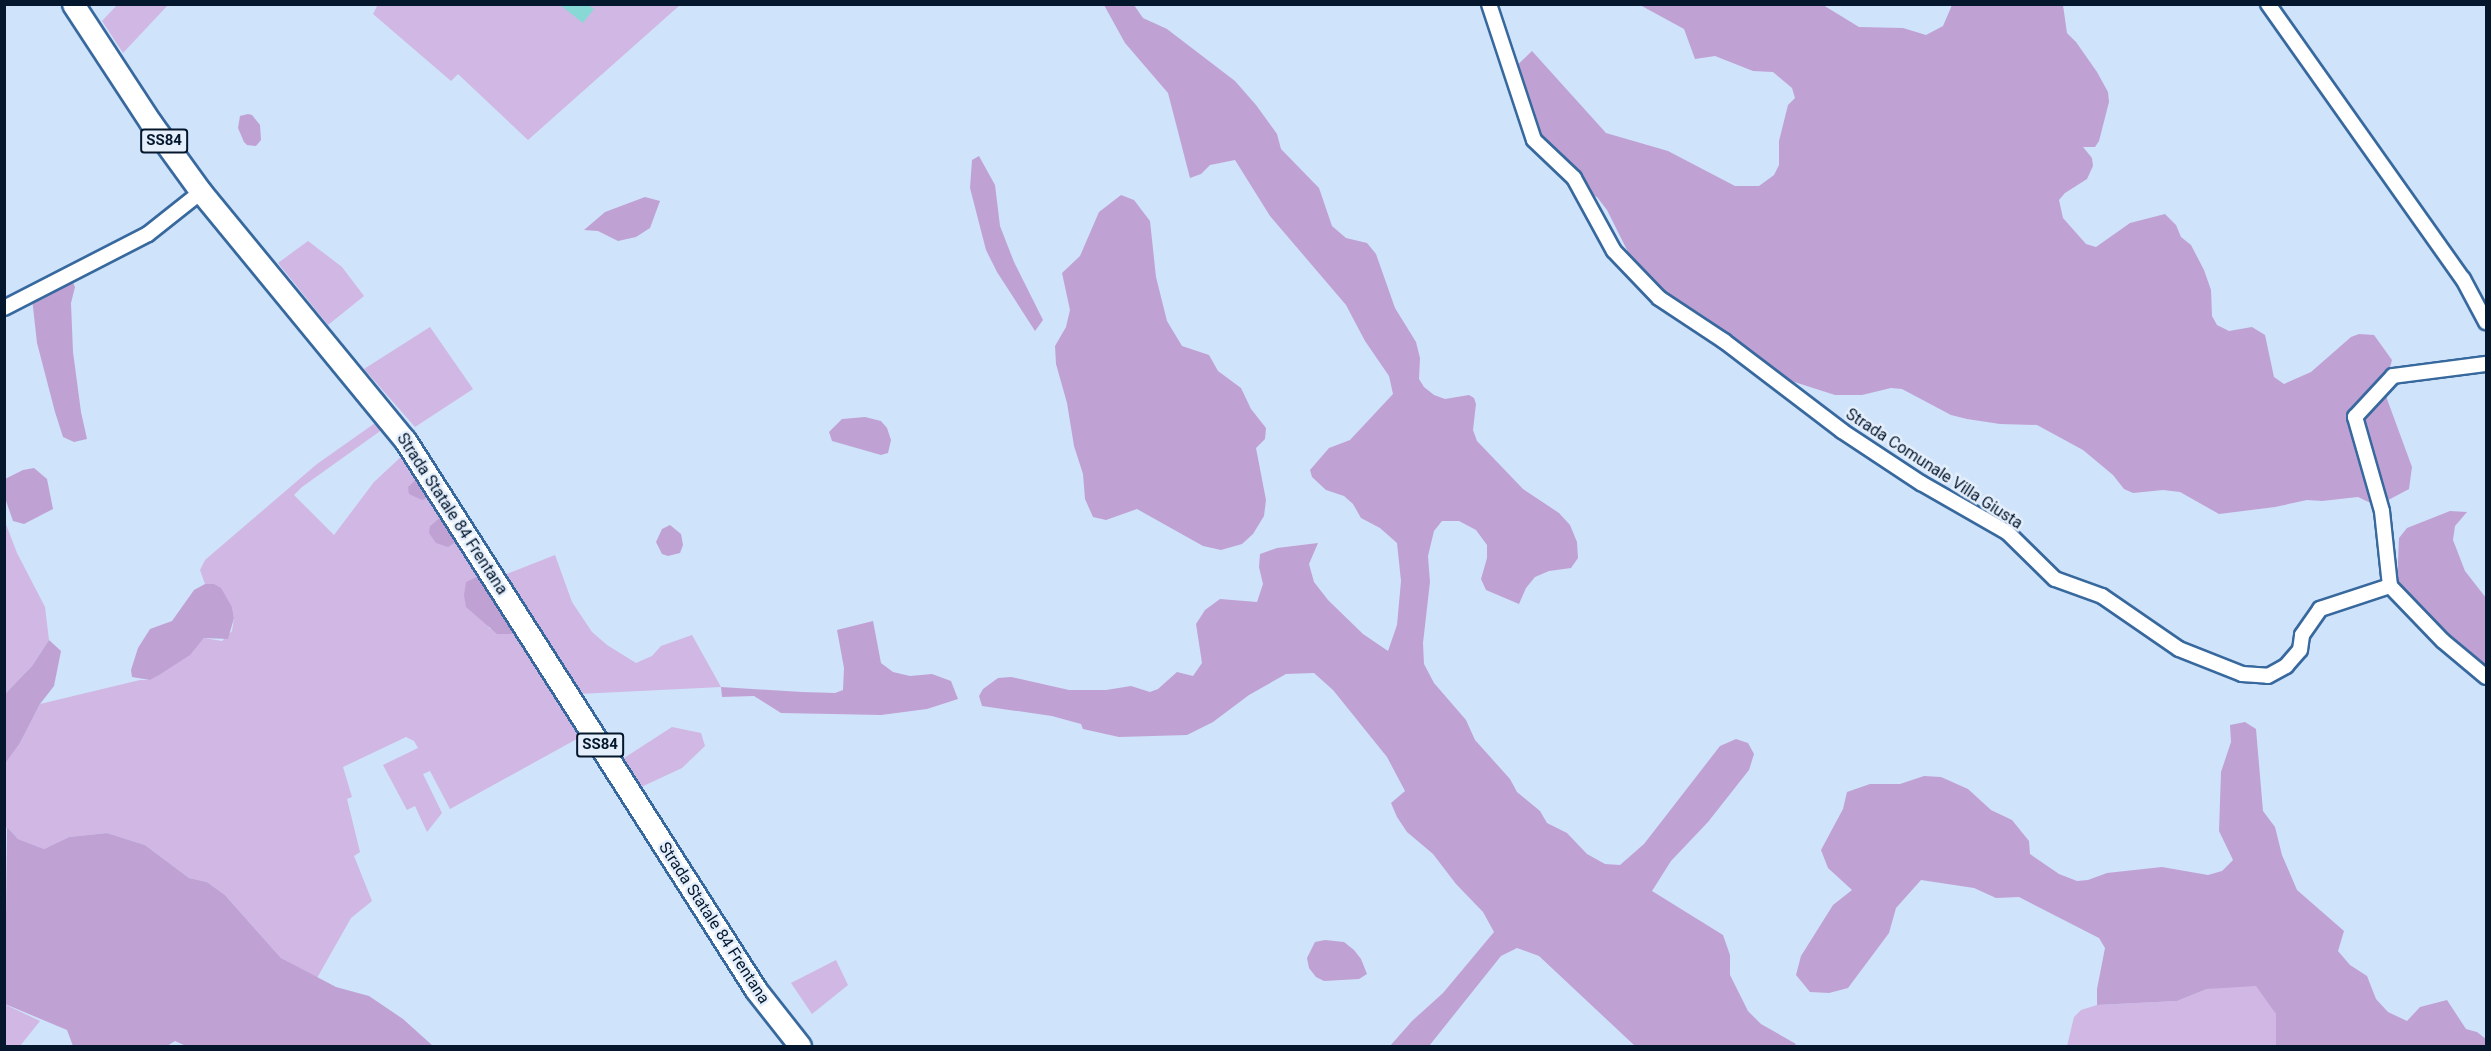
<!DOCTYPE html>
<style>
body{margin:0}
#map{position:relative;width:2491px;height:1051px;overflow:hidden;background:#cfe3fb;font-family:Roboto,sans-serif}
div>[style]{position:absolute}
.green>*{inset:0;background:#d1b7e3}
.forest>*{inset:0;background:#c0a1d4}
.water>*{inset:0;background:#88d9d5}
.roads{filter:drop-shadow(2px 0 #38699e) drop-shadow(-2px 0 #38699e) drop-shadow(0 2px #38699e) drop-shadow(0 -2px #38699e)}
.street>*{height:14px;margin:-7px;padding:0 7px;transform-origin:7px;border-radius:7px;background:#fff}
.primary>*{height:21px;margin:-10.5px;padding:0 10.5px;transform-origin:10.5px;border-radius:10.5px;background:#fff}
span{translate:-50% -50%;white-space:nowrap;text-align:center;line-height:1.15;-webkit-text-stroke:5px #e5effc;paint-order:stroke}
.shield-label span{padding:2px 4px;background:#e5effc;border:2px solid;border-radius:4px;-webkit-text-stroke-width:0}
.shield-label{font-size:15px;color:#04172c;font-weight:700}
.street-label{font-size:16px;color:#04172c}
.frame{position:absolute;inset:0;border:6px solid #04172c;pointer-events:none}
</style>
<div id="map">
<div class="green">
<i style="clip-path:polygon(378px 4px,680px 5px,528px 140px,458px 74px,451px 81px,373px 14px)"></i>
<i style="clip-path:polygon(117px 5px,117px 4px,168px 5px,123px 53px,102px 21px)"></i>
<i style="clip-path:polygon(308px 241px,342px 267px,364px 296px,328px 325px,278px 263px)"></i>
<i style="clip-path:polygon(430px 327px,473px 389px,415px 427px,364px 369px)"></i>
<i style="clip-path:polygon(378px 421px,383px 429px,302px 487px,294px 495px,334px 535px,374px 482px,403px 455px,444px 514px,430px 526px,460px 539px,483px 574px,485px 622px,490px 629px,518px 631px,584px 735px,450px 809px,430px 771px,423px 774px,442px 813px,427px 832px,415px 806px,407px 810px,383px 765px,418px 748px,414px 741px,406px 737px,343px 767px,352px 797px,347px 799px,360px 852px,354px 856px,372px 901px,351px 918px,317px 978px,281px 958px,225px 895px,207px 882px,189px 878px,145px 845px,107px 833px,69px 837px,44px 849px,18px 839px,7px 827px,5px 830px,5px 764px,20px 743px,40px 704px,140px 680px,150px 680px,189px 655px,204px 638px,222px 641px,232px 631px,234px 618px,232px 607px,214px 584px,205px 584px,200px 570px,205px 560px,317px 464px)"></i>
<i style="clip-path:polygon(4px 519px,17px 553px,45px 607px,49px 640px,32px 666px,5px 694px)"></i>
<i style="clip-path:polygon(555px 555px,572px 602px,592px 632px,607px 645px,636px 663px,652px 656px,661px 646px,692px 635px,721px 687px,578px 694px,504px 575px)"></i>
<i style="clip-path:polygon(672px 727px,701px 733px,705px 746px,682px 768px,639px 788px,621px 760px)"></i>
<i style="clip-path:polygon(836px 960px,848px 985px,812px 1014px,791px 983px)"></i>
<i style="clip-path:polygon(2236px 985px,2257px 986px,2268px 1000px,2276px 1014px,2276px 1046px,2067px 1046px,2074px 1017px,2081px 1010px,2097px 1005px,2177px 1001px,2207px 989px)"></i>
<i style="clip-path:polygon(4px 1004px,40px 1021px,20px 1046px,5px 1046px)"></i>
</div>
<div class="forest">
<i style="clip-path:polygon(1104px 5px,1134px 5px,1143px 18px,1167px 29px,1235px 81px,1256px 105px,1277px 134px,1281px 149px,1319px 188px,1332px 226px,1346px 238px,1367px 243px,1376px 254px,1395px 308px,1416px 342px,1420px 358px,1419px 379px,1424px 387px,1434px 395px,1445px 399px,1469px 395px,1474px 398px,1476px 404px,1473px 430px,1477px 441px,1523px 489px,1559px 513px,1570px 525px,1577px 542px,1578px 558px,1571px 568px,1549px 571px,1535px 577px,1526px 588px,1519px 604px,1486px 590px,1481px 579px,1487px 558px,1487px 545px,1476px 530px,1459px 521px,1442px 521px,1434px 531px,1428px 556px,1430px 582px,1423px 643px,1424px 664px,1434px 683px,1466px 720px,1475px 740px,1510px 779px,1517px 792px,1540px 811px,1547px 823px,1567px 833px,1587px 854px,1605px 864px,1620px 865px,1644px 844px,1720px 746px,1736px 739px,1748px 743px,1754px 754px,1749px 770px,1708px 822px,1671px 861px,1652px 891px,1723px 935px,1730px 955px,1730px 975px,1748px 1011px,1761px 1024px,1796px 1044px,1794px 1046px,1635px 1046px,1539px 956px,1517px 948px,1501px 956px,1429px 1046px,1390px 1046px,1412px 1021px,1443px 993px,1494px 932px,1483px 912px,1456px 884px,1433px 854px,1407px 832px,1397px 817px,1391px 803px,1405px 791px,1387px 757px,1333px 690px,1314px 673px,1286px 674px,1249px 695px,1213px 722px,1187px 735px,1119px 737px,1083px 729px,1081px 724px,1052px 716px,982px 706px,979px 696px,983px 689px,998px 678px,1011px 677px,1069px 690px,1106px 690px,1131px 686px,1150px 692px,1158px 689px,1177px 672px,1193px 676px,1202px 663px,1196px 624px,1205px 610px,1220px 599px,1257px 602px,1263px 584px,1259px 567px,1260px 554px,1277px 548px,1318px 543px,1309px 564px,1314px 582px,1328px 600px,1363px 634px,1388px 651px,1397px 625px,1401px 581px,1397px 543px,1380px 528px,1361px 518px,1353px 504px,1344px 496px,1326px 490px,1312px 477px,1310px 470px,1329px 448px,1350px 440px,1393px 394px,1389px 376px,1365px 341px,1346px 305px,1270px 216px,1235px 160px,1210px 165px,1201px 174px,1190px 178px,1168px 93px,1125px 43px)"></i>
<i style="clip-path:polygon(1640px 5px,1823px 5px,1859px 27px,1903px 28px,1926px 35px,1943px 26px,1952px 5px,2063px 5px,2067px 33px,2076px 42px,2097px 72px,2108px 92px,2109px 102px,2099px 141px,2095px 147px,2083px 147px,2092px 158px,2093px 166px,2087px 179px,2065px 193px,2059px 200px,2063px 218px,2086px 244px,2096px 247px,2130px 223px,2165px 214px,2176px 225px,2181px 237px,2191px 245px,2204px 270px,2211px 290px,2212px 316px,2217px 325px,2229px 331px,2252px 327px,2265px 335px,2274px 377px,2284px 384px,2311px 372px,2351px 337px,2359px 334px,2374px 335px,2392px 360px,2386px 383px,2387px 399px,2412px 467px,2409px 489px,2377px 506px,2358px 497px,2322px 501px,2307px 500px,2275px 507px,2219px 514px,2180px 492px,2163px 490px,2133px 493px,2124px 489px,2113px 475px,2083px 450px,2037px 425px,2000px 424px,1967px 419px,1951px 415px,1902px 389px,1891px 388px,1862px 395px,1835px 395px,1785px 379px,1704px 316px,1656px 287px,1629px 254px,1607px 210px,1597px 197px,1587px 193px,1564px 159px,1550px 151px,1535px 132px,1506px 76px,1532px 51px,1606px 133px,1668px 151px,1735px 186px,1759px 186px,1774px 175px,1779px 165px,1779px 141px,1788px 105px,1795px 98px,1792px 88px,1773px 72px,1753px 71px,1715px 56px,1695px 59px,1684px 29px)"></i>
<i style="clip-path:polygon(248px 114px,252px 115px,260px 125px,261px 140px,256px 146px,247px 145px,244px 142px,238px 128px,240px 116px)"></i>
<i style="clip-path:polygon(979px 156px,995px 185px,1000px 226px,1014px 262px,1043px 320px,1035px 331px,997px 272px,986px 250px,970px 188px,972px 160px)"></i>
<i style="clip-path:polygon(1121px 195px,1134px 200px,1150px 221px,1156px 277px,1167px 321px,1182px 346px,1209px 355px,1218px 371px,1241px 388px,1251px 409px,1266px 428px,1265px 439px,1256px 448px,1266px 500px,1264px 516px,1253px 534px,1242px 544px,1221px 550px,1203px 546px,1137px 509px,1106px 520px,1093px 517px,1085px 499px,1083px 474px,1074px 446px,1067px 403px,1056px 364px,1055px 346px,1066px 327px,1070px 310px,1062px 273px,1080px 256px,1099px 212px)"></i>
<i style="clip-path:polygon(645px 197px,660px 201px,650px 228px,636px 237px,618px 241px,598px 231px,584px 230px,605px 212px)"></i>
<i style="clip-path:polygon(71px 278px,75px 287px,71px 303px,73px 352px,81px 412px,87px 439px,74px 442px,63px 437px,55px 412px,37px 343px,32px 298px)"></i>
<i style="clip-path:polygon(865px 417px,881px 421px,887px 428px,891px 440px,888px 453px,881px 455px,832px 441px,829px 432px,842px 419px)"></i>
<i style="clip-path:polygon(34px 468px,47px 479px,53px 509px,24px 524px,13px 521px,5px 498px,5px 479px,23px 470px)"></i>
<i style="clip-path:polygon(420px 476px,432px 496px,422px 500px,409px 494px,408px 487px)"></i>
<i style="clip-path:polygon(2450px 511px,2467px 512px,2455px 526px,2453px 540px,2465px 571px,2486px 598px,2486px 674px,2397px 587px,2399px 538px,2407px 528px)"></i>
<i style="clip-path:polygon(444px 514px,460px 539px,448px 547px,436px 543px,429px 533px,430px 526px)"></i>
<i style="clip-path:polygon(670px 525px,681px 534px,683px 545px,680px 553px,668px 556px,662px 554px,656px 542px,662px 529px)"></i>
<i style="clip-path:polygon(483px 574px,518px 631px,510px 634px,497px 634px,466px 607px,464px 595px,466px 582px)"></i>
<i style="clip-path:polygon(205px 584px,214px 584px,221px 588px,232px 607px,234px 618px,228px 639px,204px 638px,190px 655px,159px 675px,150px 680px,132px 677px,131px 670px,138px 648px,150px 629px,172px 621px,194px 590px)"></i>
<i style="clip-path:polygon(873px 621px,881px 663px,893px 672px,910px 676px,932px 674px,951px 681px,958px 699px,927px 709px,881px 715px,781px 713px,754px 696px,722px 697px,721px 687px,802px 692px,835px 693px,843px 690px,844px 668px,837px 630px)"></i>
<i style="clip-path:polygon(49px 640px,61px 651px,54px 686px,40px 704px,20px 743px,5px 764px,5px 694px,32px 666px)"></i>
<i style="clip-path:polygon(2245px 722px,2256px 729px,2263px 811px,2275px 827px,2282px 855px,2297px 890px,2344px 931px,2338px 951px,2350px 965px,2367px 976px,2376px 999px,2388px 1012px,2407px 1021px,2420px 1007px,2447px 1000px,2466px 1029px,2477px 1032px,2486px 1039px,2486px 1046px,2276px 1046px,2276px 1014px,2256px 986px,2207px 989px,2177px 1001px,2097px 1005px,2097px 989px,2105px 948px,2099px 938px,2019px 897px,1996px 898px,1974px 888px,1921px 880px,1896px 908px,1889px 933px,1848px 988px,1829px 993px,1810px 992px,1796px 975px,1801px 956px,1833px 905px,1852px 890px,1828px 868px,1821px 850px,1843px 809px,1847px 792px,1870px 784px,1900px 784px,1924px 776px,1941px 777px,1968px 789px,1991px 810px,2012px 820px,2029px 841px,2030px 854px,2059px 874px,2077px 881px,2088px 880px,2107px 873px,2162px 867px,2208px 875px,2222px 871px,2233px 860px,2219px 831px,2221px 772px,2231px 742px,2230px 725px)"></i>
<i style="clip-path:polygon(7px 827px,18px 839px,44px 849px,69px 837px,107px 833px,145px 845px,189px 878px,207px 882px,225px 895px,281px 958px,336px 987px,369px 996px,403px 1019px,433px 1046px,186px 1046px,175px 1041px,167px 1046px,73px 1046px,67px 1030px,5px 1004px)"></i>
<i style="clip-path:polygon(1325px 940px,1344px 942px,1354px 950px,1361px 959px,1367px 974px,1359px 979px,1324px 981px,1316px 977px,1309px 968px,1307px 958px,1315px 942px)"></i>
</div>
<div class="water">
<i style="clip-path:polygon(560px 5px,588px 5px,594px 9px,583px 23px)"></i>
</div>
<div class="roads">
<div class="street">
<i style="left:1489px;top:4px;width:143px;rotate:71.7deg"></i>
<i style="left:1534px;top:140px;width:55px;rotate:43.5deg"></i>
<i style="left:1574px;top:178px;width:83px;rotate:61.3deg"></i>
<i style="left:1614px;top:251px;width:65px;rotate:46.2deg"></i>
<i style="left:1659px;top:298px;width:78px;rotate:33.5deg"></i>
<i style="left:1724px;top:341px;width:148px;rotate:37.3deg"></i>
<i style="left:1842px;top:431px;width:95px;rotate:33.4deg"></i>
<i style="left:1921px;top:483px;width:99px;rotate:29.7deg"></i>
<i style="left:2007px;top:532px;width:67px;rotate:44.4deg"></i>
<i style="left:2055px;top:579px;width:50px;rotate:19.9deg"></i>
<i style="left:2102px;top:596px;width:93px;rotate:34.5deg"></i>
<i style="left:2179px;top:649px;width:68px;rotate:21.6deg"></i>
<i style="left:2242px;top:674px;width:26px;rotate:4deg"></i>
<i style="left:2268px;top:676px;width:21px;rotate:-29deg"></i>
<i style="left:2286px;top:666px;width:21px;rotate:-49deg"></i>
<i style="left:2300px;top:650px;width:15px;rotate:-82deg"></i>
<i style="left:2302px;top:635px;width:32px;rotate:-55deg"></i>
<i style="left:2320px;top:609px;width:74px;rotate:-18.2deg"></i>
<i style="left:2268px;top:4px;width:337px;rotate:54.7deg"></i>
<i style="left:2463px;top:279px;width:49px;rotate:61.9deg"></i>
<i style="left:4px;top:308px;width:162px;rotate:-27.2deg"></i>
<i style="left:148px;top:234px;width:68px;rotate:-38.4deg"></i>
<i style="left:2390px;top:586px;width:75px;rotate:-96.1deg"></i>
<i style="left:2382px;top:511px;width:98px;rotate:-106deg"></i>
<i style="left:2355px;top:417px;width:56px;rotate:-47.2deg"></i>
<i style="left:2393px;top:376px;width:94px;rotate:-7.4deg"></i>
<i style="left:2390px;top:586px;width:76px;rotate:46.1deg"></i>
<i style="left:2443px;top:641px;width:56px;rotate:39.9deg"></i>
</div>
<div class="primary">
<i style="left:73px;top:4px;width:142px;rotate:56.8deg"></i>
<i style="left:151px;top:123px;width:85px;rotate:54.1deg"></i>
<i style="left:201px;top:192px;width:321px;rotate:50.6deg"></i>
<i style="left:405px;top:440px;width:652px;rotate:57.45deg"></i>
<i style="left:756px;top:990px;width:71px;rotate:51.8deg"></i>
</div>
</div>
<div class="shield-label">
<span style="left:164px;top:141px">SS84</span>
<span style="left:600px;top:745px">SS84</span>
</div>
<div class="street-label">
<span style="left:1934px;top:469px;rotate:33deg">Strada Comunale Villa Giusta</span>
<span style="left:452px;top:514px;rotate:57deg">Strada Statale 84 Frentana</span>
<span style="left:714px;top:923px;rotate:57deg">Strada Statale 84 Frentana</span>
</div>
<div class="frame"></div>
</div>
